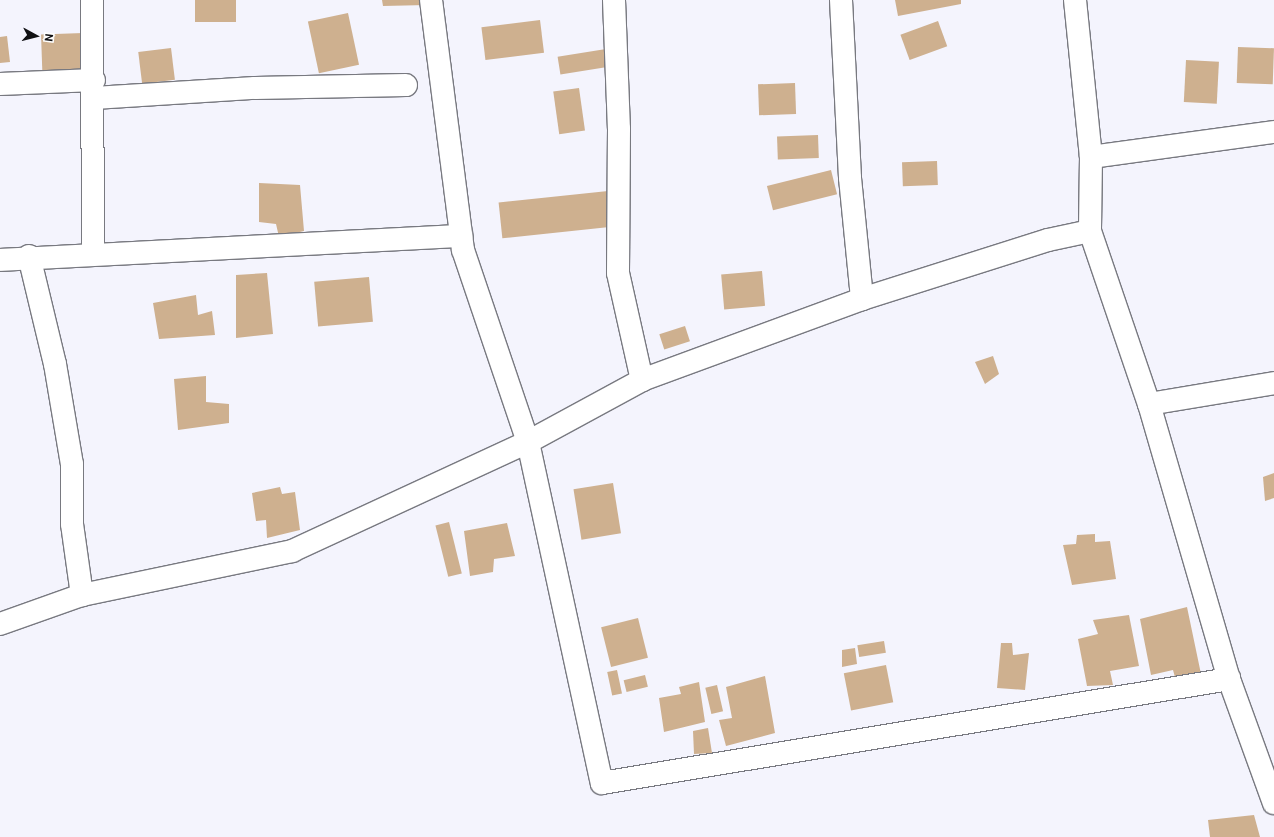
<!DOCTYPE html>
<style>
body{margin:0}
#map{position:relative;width:1274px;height:837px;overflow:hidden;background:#f4f4fd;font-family:Roboto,sans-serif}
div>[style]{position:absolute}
.building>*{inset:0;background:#ceb08f;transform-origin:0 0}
.roads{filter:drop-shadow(1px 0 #787980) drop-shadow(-1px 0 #787980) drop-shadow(0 1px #787980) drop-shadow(0 -1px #787980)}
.minor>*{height:22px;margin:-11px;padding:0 11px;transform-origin:11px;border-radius:11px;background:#fff}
span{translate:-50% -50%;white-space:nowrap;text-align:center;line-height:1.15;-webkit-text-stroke:3.5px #fff;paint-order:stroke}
.north{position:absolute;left:16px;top:16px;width:40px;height:40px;-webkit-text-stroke:3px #fff;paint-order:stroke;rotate:97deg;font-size:11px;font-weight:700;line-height:16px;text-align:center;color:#101013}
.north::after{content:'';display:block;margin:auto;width:14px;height:18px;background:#101013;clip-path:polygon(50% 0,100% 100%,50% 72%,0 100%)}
</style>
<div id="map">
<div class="building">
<i style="left:195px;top:0;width:41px;height:22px"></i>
<i style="clip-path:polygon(382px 0,427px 0,427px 5px,383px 6px)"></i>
<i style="clip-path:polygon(895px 0,961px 0,961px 4px,898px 16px)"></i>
<i style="left:348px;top:13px;width:53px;height:41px;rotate:78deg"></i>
<i style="left:540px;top:20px;width:33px;height:59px;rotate:83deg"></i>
<i style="left:938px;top:21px;width:27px;height:40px;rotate:70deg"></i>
<i style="left:83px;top:33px;width:38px;height:42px;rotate:88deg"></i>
<i style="clip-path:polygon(7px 36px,10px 62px,0 63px,0 37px)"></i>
<i style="left:1238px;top:47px;width:36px;height:36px;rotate:2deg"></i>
<i style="left:171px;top:48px;width:32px;height:33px;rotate:83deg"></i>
<i style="left:606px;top:49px;width:18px;height:49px;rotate:81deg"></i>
<i style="left:1186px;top:60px;width:33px;height:42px;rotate:3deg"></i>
<i style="left:795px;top:83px;width:31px;height:37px;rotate:88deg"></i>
<i style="left:579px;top:88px;width:43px;height:26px;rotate:82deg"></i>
<i style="left:818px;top:135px;width:23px;height:41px;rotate:88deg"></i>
<i style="left:937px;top:161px;width:24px;height:35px;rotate:88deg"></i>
<i style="left:831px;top:170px;width:25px;height:66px;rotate:76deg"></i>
<i style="clip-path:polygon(259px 183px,300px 185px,304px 231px,279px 237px,276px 224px,259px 222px)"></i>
<i style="left:608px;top:191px;width:36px;height:110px;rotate:84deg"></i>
<i style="left:762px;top:271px;width:35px;height:41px;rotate:85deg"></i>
<i style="clip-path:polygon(267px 273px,273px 334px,236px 338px,236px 275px)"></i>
<i style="left:369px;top:277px;width:45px;height:55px;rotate:85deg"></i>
<i style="clip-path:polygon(196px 295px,198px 315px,212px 311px,215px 335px,159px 339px,153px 303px)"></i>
<i style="left:685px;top:326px;width:16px;height:27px;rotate:72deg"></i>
<i style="clip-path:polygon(993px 356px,999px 374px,985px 384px,975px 362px)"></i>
<i style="clip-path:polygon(206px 376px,206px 402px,229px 404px,229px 423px,178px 430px,174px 379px)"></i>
<i style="clip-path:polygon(1274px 473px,1274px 498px,1265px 501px,1263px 477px)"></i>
<i style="left:613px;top:483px;width:51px;height:40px;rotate:81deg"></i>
<i style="clip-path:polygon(280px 487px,282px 494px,295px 492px,300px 530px,267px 538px,266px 520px,256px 521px,252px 493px)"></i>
<i style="left:449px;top:522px;width:53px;height:14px;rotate:76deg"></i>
<i style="clip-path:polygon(507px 523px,515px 556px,494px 559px,493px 572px,470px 576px,464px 531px)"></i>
<i style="clip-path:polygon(1095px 534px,1095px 542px,1110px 541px,1116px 579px,1072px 585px,1063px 545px,1076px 544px,1077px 535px)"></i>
<i style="clip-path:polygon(1187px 607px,1201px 674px,1176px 681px,1173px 670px,1151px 675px,1140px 619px)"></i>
<i style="clip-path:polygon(1129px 615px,1139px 666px,1110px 671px,1113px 685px,1087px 686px,1078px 639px,1098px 634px,1093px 620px)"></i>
<i style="left:638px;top:618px;width:41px;height:38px;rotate:76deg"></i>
<i style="left:884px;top:641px;width:12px;height:27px;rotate:81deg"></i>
<i style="clip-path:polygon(1001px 643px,1012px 643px,1013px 655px,1029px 653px,1025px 690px,997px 688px)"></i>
<i style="clip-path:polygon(855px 648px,857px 664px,842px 667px,842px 650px)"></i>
<i style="left:886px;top:665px;width:38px;height:43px;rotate:79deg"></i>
<i style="left:617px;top:670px;width:24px;height:10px;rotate:78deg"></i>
<i style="left:645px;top:675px;width:12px;height:22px;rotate:76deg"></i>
<i style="clip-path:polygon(765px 676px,775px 733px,726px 746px,719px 720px,732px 718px,726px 687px)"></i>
<i style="clip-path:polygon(699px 682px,705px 722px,664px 732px,659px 698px,681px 694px,679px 687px)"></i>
<i style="left:717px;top:685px;width:27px;height:12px;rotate:77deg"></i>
<i style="clip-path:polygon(708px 728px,712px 753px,694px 754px,693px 731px)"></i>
<i style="clip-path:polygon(1254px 815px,1260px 837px,1210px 837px,1208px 820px)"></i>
</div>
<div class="roads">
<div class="minor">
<i style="left:92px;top:0;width:253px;rotate:89.8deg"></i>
<i style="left:431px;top:0;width:252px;rotate:82.7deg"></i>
<i style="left:463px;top:250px;width:203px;rotate:71.3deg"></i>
<i style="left:528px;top:442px;width:349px;rotate:77.8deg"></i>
<i style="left:602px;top:783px;width:636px;rotate:-9.42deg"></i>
<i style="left:614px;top:0;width:129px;rotate:87.8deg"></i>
<i style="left:619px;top:129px;width:144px;rotate:90.4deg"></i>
<i style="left:618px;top:273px;width:110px;rotate:77.4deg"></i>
<i style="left:841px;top:0;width:178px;rotate:87.1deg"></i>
<i style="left:850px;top:178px;width:122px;rotate:84.3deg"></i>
<i style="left:1075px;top:0;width:158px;rotate:84.2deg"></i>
<i style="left:1091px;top:157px;width:74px;rotate:90.8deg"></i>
<i style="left:1090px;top:231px;width:183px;rotate:71.2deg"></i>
<i style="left:1149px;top:404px;width:286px;rotate:73.8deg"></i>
<i style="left:1229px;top:679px;width:132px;rotate:70.1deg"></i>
<i style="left:0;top:84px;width:94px;rotate:-2.4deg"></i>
<i style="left:94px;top:98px;width:161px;rotate:-3.6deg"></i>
<i style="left:255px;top:88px;width:151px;rotate:-1.1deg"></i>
<i style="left:1091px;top:157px;width:185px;rotate:-7.8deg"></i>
<i style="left:29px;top:256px;width:111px;rotate:76.5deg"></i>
<i style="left:55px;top:364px;width:101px;rotate:80.4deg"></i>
<i style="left:72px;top:464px;width:60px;rotate:90deg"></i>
<i style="left:72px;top:524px;width:72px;rotate:82deg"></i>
<i style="left:0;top:260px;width:462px;rotate:-3deg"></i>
<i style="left:1149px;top:404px;width:127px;rotate:-9.5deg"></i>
<i style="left:0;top:624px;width:87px;rotate:-19.5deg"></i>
<i style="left:82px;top:595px;width:215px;rotate:-11.8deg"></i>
<i style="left:292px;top:551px;width:260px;rotate:-24.8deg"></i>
<i style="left:528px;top:442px;width:130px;rotate:-28.5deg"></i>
<i style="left:642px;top:380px;width:234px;rotate:-20.2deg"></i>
<i style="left:862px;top:299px;width:195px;rotate:-17.6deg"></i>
<i style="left:1048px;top:240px;width:43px;rotate:-12.1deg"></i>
</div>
</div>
<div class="north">N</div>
</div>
